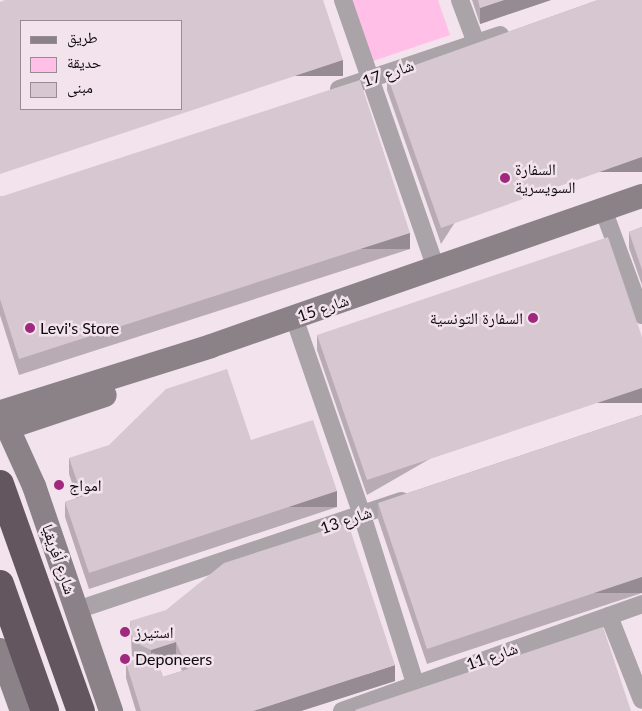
<!DOCTYPE html>
<meta charset="utf-8">
<style>
body{margin:0}
#map{position:relative;width:642px;height:711px;overflow:hidden;background:#f2e3ec;font-family:Lato,"Noto Naskh Arabic",sans-serif}
div>[style]{position:absolute}
.green>*{inset:0;background:#ffbfe6}
.street>*{height:18px;margin:-9px;padding:0 9px;transform-origin:9px;border-radius:9px;background:#aaa3a7}
.secondary>*{height:24px;margin:-12px;padding:0 12px;transform-origin:12px;border-radius:12px;background:#8b8287}
.highway>*{height:28px;margin:-14px;padding:0 14px;transform-origin:14px;border-radius:14px;background:#63565e}
.wall>*{inset:0;background:#b8abb3}
.shaded-wall>*{inset:0;background:#968b92;transform-origin:0 0}
.building>*{inset:0;background:#d6c7d0}
.dots>*{width:14px;height:14px;translate:-50% -50%;box-sizing:border-box;border:2px solid #f2e3ec;border-radius:50%}
span{translate:-50% -50%;white-space:nowrap;text-align:center;line-height:1.15;-webkit-text-stroke:5px #f2e3ec;paint-order:stroke}
.street-label{font-size:16px;color:#0f0a0d}
.poi-label{font-size:16px;color:#0f0a0d}
.left{translate:0 -50%;text-align:left}
.right{translate:-100% -50%;text-align:right}
.legend{position:absolute;left:20px;top:20px;width:162px;height:90px;box-sizing:border-box;background:#f2e3ec;border:1px solid #978c93;margin:0;padding:6px 9px;list-style:none;font-size:15px;color:#0f0a0d}
.legend li{display:flex;align-items:center;gap:10px;height:25px}
.legend b{width:25px;border:1px solid #978c93}
</style>
<div id="map">
<div class="green">
<i style="clip-path:polygon(352px 0,438px 0,450px 35px,373px 61px)"></i>
</div>
<div class="street">
<i style="left:343px;top:0;width:284px;rotate:70.9deg"></i>
<i style="left:460px;top:0;width:46px;rotate:69.6deg"></i>
<i style="left:339px;top:89px;width:170px;rotate:-18.5deg"></i>
<i style="left:603px;top:209px;width:113px;rotate:69.8deg"></i>
<i style="left:298px;top:329px;width:197px;rotate:71deg"></i>
<i style="left:362px;top:515px;width:176px;rotate:72.5deg"></i>
<i style="left:77px;top:610px;width:342px;rotate:-18.6deg"></i>
<i style="left:609px;top:616px;width:90px;rotate:68.6deg"></i>
<i style="left:342px;top:711px;width:319px;rotate:-19.6deg"></i>
</div>
<div class="secondary">
<i style="left:1px;top:412px;width:220px;rotate:-17.4deg"></i>
<i style="left:211px;top:346px;width:456px;rotate:-19.2deg"></i>
<i style="left:1px;top:413px;width:80px;rotate:65.7deg"></i>
<i style="left:34px;top:486px;width:238px;rotate:71.1deg"></i>
<i style="left:7px;top:428px;width:103px;rotate:-18.6deg"></i>
<i style="left:0;top:650px;width:65px;rotate:70.2deg"></i>
</div>
<div class="highway">
<i style="left:0;top:484px;width:241px;rotate:70.4deg"></i>
<i style="left:0;top:584px;width:135px;rotate:70.5deg"></i>
</div>
<div class="wall">
<i style="clip-path:polygon(472px 0,551px 0,480px 24px)"></i>
<i style="clip-path:polygon(598px 0,441px 244px,387px 90px,387px 75px)"></i>
<i style="clip-path:polygon(0 196px,410px 249px,19px 375px,0 315px)"></i>
<i style="clip-path:polygon(642px 227px,642px 285px,629px 248px,629px 232px)"></i>
<i style="clip-path:polygon(317px 335px,642px 337px,367px 495px,317px 350px)"></i>
<i style="clip-path:polygon(642px 415px,642px 593px,427px 664px,378px 519px,378px 503px)"></i>
<i style="clip-path:polygon(251px 440px,337px 507px,89px 589px,65px 517px,65px 502px,77px 498px,69px 474px,69px 458px)"></i>
<i style="clip-path:polygon(evenodd,130px 621px,395px 681px,301px 711px,136px 711px,126px 678px,126px 663px,137px 659px,132px 656px,130px 621px,176px 657px,182px 671px,163px 677px,158px 663px,176px 657px)"></i>
</div>
<div class="shaded-wall">
<i style="clip-path:polygon(504px 0,551px 0,480px 24px,480px 8px)"></i>
<i style="left:343px;top:60px;width:16px;height:361px;rotate:90deg"></i>
<i style="left:642px;top:157px;width:15px;height:213px;rotate:90deg"></i>
<i style="left:410px;top:233px;width:16px;height:411px;rotate:90deg"></i>
<i style="left:642px;top:388px;width:15px;height:290px;rotate:90deg"></i>
<i style="left:337px;top:491px;width:16px;height:261px;rotate:90deg"></i>
<i style="left:642px;top:577px;width:16px;height:227px;rotate:90deg"></i>
<i style="clip-path:polygon(176px 642px,176px 657px,151px 665px,151px 650px)"></i>
<i style="clip-path:polygon(395px 665px,395px 681px,301px 711px,253px 711px)"></i>
</div>
<div class="building">
<i style="clip-path:polygon(evenodd,5px 0,323px 0,343px 60px,0 174px,0 2px,5px 0,21px 21px,181px 21px,181px 109px,21px 109px,21px 21px)"></i>
<i style="clip-path:polygon(478px 0,504px 0,480px 8px)"></i>
<i style="clip-path:polygon(598px 0,642px 0,642px 157px,441px 228px,387px 75px)"></i>
<i style="clip-path:polygon(360px 80px,410px 233px,19px 359px,0 299px,0 196px,3px 196px)"></i>
<i style="clip-path:polygon(642px 227px,642px 270px,629px 232px)"></i>
<i style="clip-path:polygon(608px 237px,642px 337px,642px 388px,367px 480px,317px 335px)"></i>
<i style="clip-path:polygon(227px 369px,251px 440px,313px 420px,337px 491px,89px 573px,65px 502px,82px 496px,69px 458px,109px 445px,166px 389px)"></i>
<i style="clip-path:polygon(642px 415px,642px 577px,427px 649px,378px 503px)"></i>
<i style="clip-path:polygon(348px 523px,395px 665px,253px 711px,141px 711px,126px 663px,154px 653px,163px 677px,188px 669px,176px 642px,151px 650px,132px 641px,130px 621px,166px 610px,224px 563px)"></i>
<i style="clip-path:polygon(603px 627px,631px 711px,356px 711px,355px 710px)"></i>
</div>
<div class="dots">
<i style="left:505px;top:178px;background:#a0287f"></i>
<i style="left:533px;top:318px;background:#a0287f"></i>
<i style="left:30px;top:328px;background:#a0287f"></i>
<i style="left:59px;top:485px;background:#a0287f"></i>
<i style="left:125px;top:632px;background:#a0287f"></i>
<i style="left:125px;top:659px;background:#a0287f"></i>
</div>
<div class="street-label">
<span style="left:388px;top:73px;rotate:-19deg">شارع 17</span>
<span style="left:323px;top:308px;rotate:-19deg">شارع 15</span>
<span style="left:346px;top:520px;rotate:-19deg">شارع 13</span>
<span style="left:59px;top:559px;rotate:71deg">شارع أفريقيا</span>
<span style="left:492px;top:656px;rotate:-19deg">شارع 11</span>
</div>
<div class="poi-label">
<span class="left" style="left:515px;top:178px">السفارة<br>السويسرية</span>
<span class="right" style="left:523px;top:318px">السفارة التونسية</span>
<span class="left" style="left:40px;top:328px">Levi's Store</span>
<span class="left" style="left:69px;top:485px">امواج</span>
<span class="left" style="left:135px;top:632px">استيرز</span>
<span class="left" style="left:135px;top:659px">Deponeers</span>
</div>
<ul class="legend">
<li><b style="height:6px;background:#8b8287"></b>طريق</li>
<li><b style="height:14px;background:#ffbfe6"></b>حديقة</li>
<li><b style="height:14px;background:#d6c7d0"></b>مبنى</li>
</ul>
</div>
